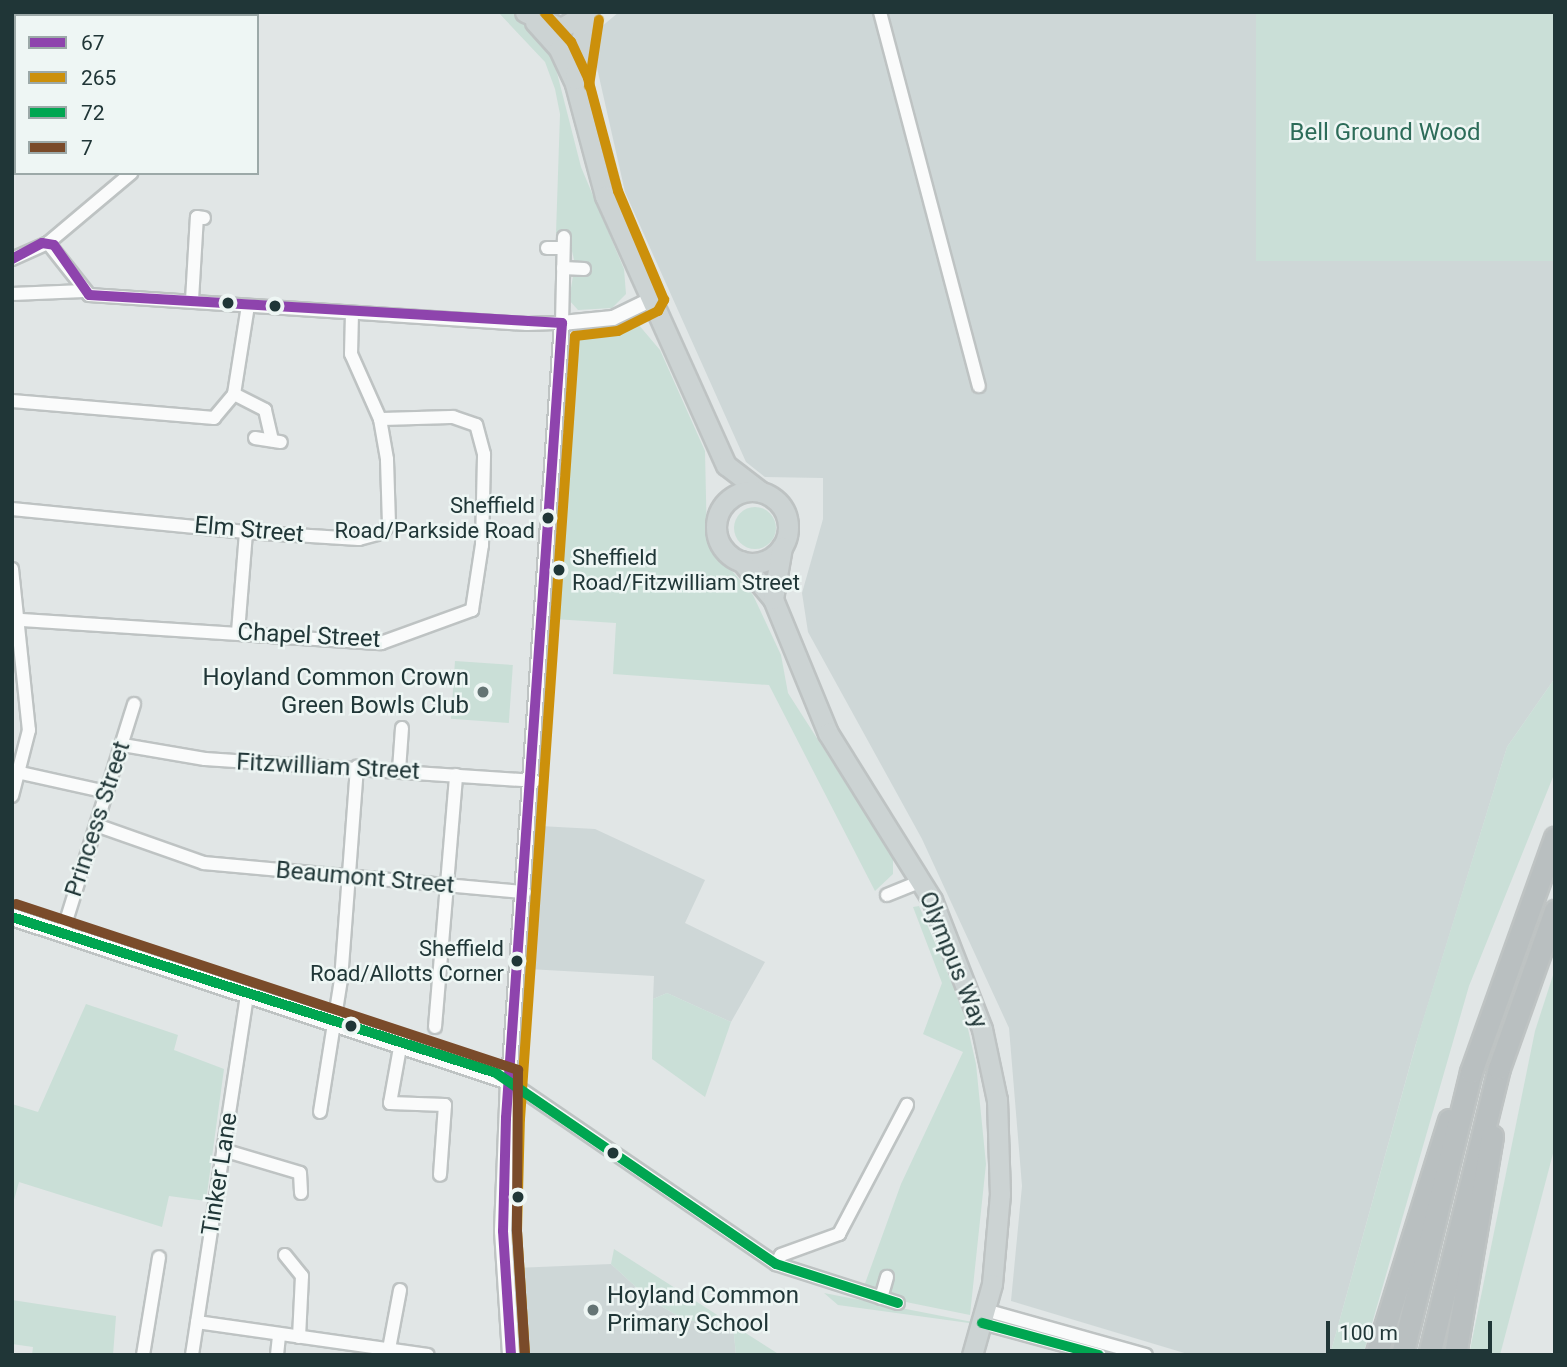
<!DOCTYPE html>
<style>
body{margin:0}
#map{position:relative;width:1567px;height:1367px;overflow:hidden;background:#e1e6e6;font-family:Roboto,sans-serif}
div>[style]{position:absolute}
.built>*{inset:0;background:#ced7d7}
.green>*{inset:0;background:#cadfd7;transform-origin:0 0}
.round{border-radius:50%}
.roads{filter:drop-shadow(2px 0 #bec3c3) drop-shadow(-2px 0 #bec3c3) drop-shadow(0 2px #bec3c3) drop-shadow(0 -2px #bec3c3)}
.minor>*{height:12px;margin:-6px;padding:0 6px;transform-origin:6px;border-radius:6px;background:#fafbfb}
.tertiary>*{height:14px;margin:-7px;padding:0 7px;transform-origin:7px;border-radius:7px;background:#fafbfb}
.secondary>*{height:16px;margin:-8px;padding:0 8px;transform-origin:8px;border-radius:8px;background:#fafbfb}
.primary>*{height:19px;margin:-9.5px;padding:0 9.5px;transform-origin:9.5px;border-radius:9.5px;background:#ccd3d3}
.primary>.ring{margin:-9.5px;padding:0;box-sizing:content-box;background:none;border:19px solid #ccd3d3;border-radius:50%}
.motorway>*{height:21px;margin:-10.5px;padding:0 10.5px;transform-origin:10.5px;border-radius:10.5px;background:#b9bfc0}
.bus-1>*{height:10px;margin:-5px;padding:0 5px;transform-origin:5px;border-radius:5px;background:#8e44ad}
.bus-2>*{height:10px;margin:-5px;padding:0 5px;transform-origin:5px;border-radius:5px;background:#cc900b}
.bus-3>*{height:10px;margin:-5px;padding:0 5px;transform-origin:5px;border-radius:5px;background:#00a651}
.bus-4>*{height:10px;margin:-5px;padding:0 5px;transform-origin:5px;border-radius:5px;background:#7a4b2a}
.dots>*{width:19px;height:19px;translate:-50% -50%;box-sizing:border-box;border:4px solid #eef6f4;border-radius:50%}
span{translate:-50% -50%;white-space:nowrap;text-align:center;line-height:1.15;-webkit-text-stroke:5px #eef6f4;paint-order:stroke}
.bus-label{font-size:22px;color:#203637}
.right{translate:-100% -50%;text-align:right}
.left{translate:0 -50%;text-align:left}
.park-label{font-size:24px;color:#2d6c59}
.street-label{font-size:24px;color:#203637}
.poi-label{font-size:24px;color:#203637}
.frame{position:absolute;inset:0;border:14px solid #203637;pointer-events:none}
.legend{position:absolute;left:14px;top:14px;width:245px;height:161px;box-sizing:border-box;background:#eef6f4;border:2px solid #9ca9a8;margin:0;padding:9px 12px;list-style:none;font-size:21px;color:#203637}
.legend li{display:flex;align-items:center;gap:14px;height:35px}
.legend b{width:35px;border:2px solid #9ca9a8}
.scale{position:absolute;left:1326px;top:1321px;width:166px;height:32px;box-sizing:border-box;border:4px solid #203637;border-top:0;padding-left:9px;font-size:21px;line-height:24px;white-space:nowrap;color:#203637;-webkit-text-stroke:5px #eef6f4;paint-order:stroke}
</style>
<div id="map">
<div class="built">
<i style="clip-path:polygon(619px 12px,1256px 12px,1273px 260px,1555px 241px,1555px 678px,1507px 747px,1415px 1047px,1330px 1355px,1191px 1355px,1011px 1301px,1022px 1186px,1009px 1028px,922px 839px,808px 632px,802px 593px,823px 519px,823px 478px,765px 477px,746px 462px,625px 192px,593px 50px,601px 27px)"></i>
<i style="clip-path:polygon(540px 826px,595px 829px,705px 880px,685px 923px,765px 962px,731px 1022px,667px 993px,653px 999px,654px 976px,528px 969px)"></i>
<i style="clip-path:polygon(611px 1264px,649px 1299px,685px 1320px,733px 1325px,736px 1355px,524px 1355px,515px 1268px)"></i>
</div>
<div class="green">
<i style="clip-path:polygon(498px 12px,515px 12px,543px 38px,555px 65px,581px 167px,624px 269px,626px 294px,612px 308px,578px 310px,569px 300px,575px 264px,568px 234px,556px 233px,560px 114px,555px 89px,545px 62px)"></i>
<i style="left:1256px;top:12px;width:299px;height:249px"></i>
<i style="clip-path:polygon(638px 324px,660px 350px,705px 451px,707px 542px,753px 595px,781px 655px,788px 693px,893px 857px,893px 874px,875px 891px,769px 685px,613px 674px,616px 623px,554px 619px,570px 353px,574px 342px)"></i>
<i class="round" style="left:734px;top:507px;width:42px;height:42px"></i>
<i style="left:455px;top:661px;width:58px;height:58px;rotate:4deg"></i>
<i style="clip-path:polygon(1555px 678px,1555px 772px,1469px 986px,1363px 1355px,1330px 1355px,1419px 1033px,1507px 747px)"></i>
<i style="clip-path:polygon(919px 906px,963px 1007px,976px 1064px,986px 1164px,970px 1315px,896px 1300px,888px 1289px,863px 1289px,901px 1184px,963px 1052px,923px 1034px,942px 983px,913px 907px)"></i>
<i style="clip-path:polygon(1555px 969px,1555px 1146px,1500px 1355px,1469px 1355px,1535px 1031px)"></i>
<i style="clip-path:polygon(667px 993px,731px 1022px,705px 1097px,652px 1059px,653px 999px)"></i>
<i style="clip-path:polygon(86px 1004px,178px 1035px,174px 1050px,224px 1069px,206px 1201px,169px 1196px,162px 1227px,19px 1182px,12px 1207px,12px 1104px,38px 1112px)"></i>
<i style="clip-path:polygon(614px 1249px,733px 1325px,780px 1355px,736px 1355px,733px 1325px,685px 1320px,649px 1299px,611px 1264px)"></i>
<i style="clip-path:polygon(824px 1293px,998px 1327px,838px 1305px)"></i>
<i style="clip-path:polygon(12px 1300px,116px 1316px,113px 1355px,32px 1355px,33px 1347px,12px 1344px)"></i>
</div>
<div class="roads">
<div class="minor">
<i style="left:880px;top:12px;width:387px;rotate:75.2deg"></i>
<i style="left:48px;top:243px;width:66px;rotate:51.7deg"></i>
<i style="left:89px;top:295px;width:439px;rotate:3.8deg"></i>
<i style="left:527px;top:324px;width:35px;rotate:-2deg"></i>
<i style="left:562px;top:323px;width:86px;rotate:-88.7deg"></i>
<i style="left:547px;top:248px;width:16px"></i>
<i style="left:12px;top:259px;width:39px;rotate:-24deg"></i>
<i style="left:48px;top:243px;width:109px;rotate:-40.1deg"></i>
<i style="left:563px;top:268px;width:21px;rotate:3deg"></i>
<i style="left:12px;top:294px;width:72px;rotate:-2.4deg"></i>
<i style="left:192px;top:300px;width:83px;rotate:-86.6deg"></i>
<i style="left:197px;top:217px;width:7px;rotate:8deg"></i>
<i style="left:234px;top:394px;width:35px;rotate:27deg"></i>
<i style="left:265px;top:410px;width:31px;rotate:77deg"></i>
<i style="left:12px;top:401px;width:203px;rotate:4.8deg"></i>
<i style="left:214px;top:418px;width:31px;rotate:-50deg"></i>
<i style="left:234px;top:394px;width:89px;rotate:-81deg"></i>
<i style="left:255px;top:438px;width:26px;rotate:9deg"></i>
<i style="left:12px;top:509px;width:235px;rotate:5.6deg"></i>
<i style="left:246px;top:532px;width:113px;rotate:3.5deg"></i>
<i style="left:359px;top:539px;width:24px;rotate:-15deg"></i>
<i style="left:382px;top:533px;width:11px;rotate:-52deg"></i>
<i style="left:389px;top:524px;width:65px;rotate:-91.8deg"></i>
<i style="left:387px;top:459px;width:41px;rotate:-99.9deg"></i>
<i style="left:380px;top:419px;width:71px;rotate:-114deg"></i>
<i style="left:351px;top:354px;width:41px;rotate:-88.6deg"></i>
<i style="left:12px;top:569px;width:162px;rotate:84deg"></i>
<i style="left:29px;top:730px;width:68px;rotate:104.4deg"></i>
<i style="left:22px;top:620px;width:360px;rotate:3.7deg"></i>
<i style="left:381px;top:643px;width:97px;rotate:-19.9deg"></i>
<i style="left:472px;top:610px;width:66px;rotate:-81.3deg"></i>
<i style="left:482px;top:545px;width:91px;rotate:-88.7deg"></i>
<i style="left:484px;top:454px;width:30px;rotate:-105deg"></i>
<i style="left:476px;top:425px;width:24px;rotate:-161deg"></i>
<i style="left:453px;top:417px;width:73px;rotate:178.4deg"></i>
<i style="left:238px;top:632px;width:100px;rotate:-85.4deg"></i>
<i style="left:123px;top:745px;width:83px;rotate:9.7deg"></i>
<i style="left:205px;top:759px;width:330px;rotate:3.8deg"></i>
<i style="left:399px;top:770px;width:42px;rotate:-85.9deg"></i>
<i style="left:12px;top:771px;width:97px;rotate:12.5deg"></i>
<i style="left:96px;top:825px;width:114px;rotate:19.4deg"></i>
<i style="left:204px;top:863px;width:322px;rotate:5.2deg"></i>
<i style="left:887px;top:895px;width:37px;rotate:-22deg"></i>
<i style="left:62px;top:934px;width:241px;rotate:-72.6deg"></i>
<i style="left:435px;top:1027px;width:253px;rotate:-85.2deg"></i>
<i style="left:401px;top:1042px;width:62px;rotate:100.2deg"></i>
<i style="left:390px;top:1103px;width:55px;rotate:2.1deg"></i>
<i style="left:445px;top:1105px;width:70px;rotate:94.1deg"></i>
<i style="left:509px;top:1081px;width:324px;rotate:34.4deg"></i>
<i style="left:776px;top:1264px;width:128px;rotate:17.7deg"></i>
<i style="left:320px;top:1112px;width:134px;rotate:-81deg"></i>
<i style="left:341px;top:980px;width:214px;rotate:-85.7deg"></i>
<i style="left:223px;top:1150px;width:80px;rotate:16.6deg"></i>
<i style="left:300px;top:1173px;width:20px;rotate:87deg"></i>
<i style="left:285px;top:1255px;width:27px;rotate:51deg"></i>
<i style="left:302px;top:1276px;width:61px;rotate:92.8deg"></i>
<i style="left:776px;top:1264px;width:10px;rotate:-61deg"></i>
<i style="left:781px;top:1255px;width:62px;rotate:-19.9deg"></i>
<i style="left:839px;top:1234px;width:146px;rotate:-62.2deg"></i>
<i style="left:881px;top:1298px;width:22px;rotate:-74deg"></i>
<i style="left:985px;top:1310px;width:167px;rotate:15.6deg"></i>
<i style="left:197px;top:1322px;width:233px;rotate:8.1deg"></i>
<i style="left:982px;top:1323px;width:122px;rotate:15.2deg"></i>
<i style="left:389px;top:1349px;width:60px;rotate:-79.4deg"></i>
<i style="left:143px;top:1355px;width:99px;rotate:-80.7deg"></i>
<i style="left:192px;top:1355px;width:365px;rotate:-81.3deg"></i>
<i style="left:277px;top:1355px;width:20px;rotate:-84deg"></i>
</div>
<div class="tertiary">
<i style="left:509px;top:1081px;width:760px;rotate:-86deg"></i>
<i style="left:562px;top:323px;width:51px;rotate:-5.6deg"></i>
<i style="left:613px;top:318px;width:41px;rotate:-25.9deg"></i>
</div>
<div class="secondary">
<i style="left:12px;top:917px;width:523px;rotate:18.26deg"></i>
<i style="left:509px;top:1081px;width:150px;rotate:92.3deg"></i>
<i style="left:503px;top:1231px;width:124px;rotate:86.3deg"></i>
</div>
<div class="primary">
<i style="left:525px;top:12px;width:39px;rotate:24deg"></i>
<i style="left:561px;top:28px;width:32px;rotate:-30deg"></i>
<i style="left:535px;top:22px;width:36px;rotate:48deg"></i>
<i style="left:559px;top:49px;width:38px;rotate:65deg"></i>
<i style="left:575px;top:84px;width:116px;rotate:75deg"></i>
<i style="left:605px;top:196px;width:295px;rotate:65.8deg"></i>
<i style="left:726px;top:465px;width:44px;rotate:37.6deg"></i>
<i style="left:575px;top:79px;width:62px;rotate:-80.7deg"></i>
<i class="ring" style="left:716px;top:491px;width:53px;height:53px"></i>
<i style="left:741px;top:561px;width:50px;rotate:49.9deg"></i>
<i style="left:773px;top:599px;width:145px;rotate:67.7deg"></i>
<i style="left:828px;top:733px;width:197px;rotate:58.1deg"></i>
<i style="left:932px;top:900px;width:138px;rotate:68.8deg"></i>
<i style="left:982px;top:1029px;width:73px;rotate:78.1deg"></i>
<i style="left:997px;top:1100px;width:94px;rotate:88.2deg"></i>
<i style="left:1000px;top:1194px;width:90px;rotate:95.1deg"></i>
<i style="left:992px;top:1284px;width:74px;rotate:105.7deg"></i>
<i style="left:773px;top:599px;width:53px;rotate:-80.2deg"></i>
</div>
<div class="motorway">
<i style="left:1376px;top:1355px;width:246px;rotate:-72.7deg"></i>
<i style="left:1402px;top:1355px;width:291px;rotate:-76.3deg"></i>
<i style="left:1471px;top:1072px;width:249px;rotate:-70.3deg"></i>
<i style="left:1429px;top:1355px;width:295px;rotate:-76.3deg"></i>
<i style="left:1499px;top:1068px;width:167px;rotate:-70.4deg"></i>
<i style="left:1455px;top:1355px;width:222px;rotate:-80.4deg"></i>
</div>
</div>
<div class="bus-1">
<i style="left:12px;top:259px;width:34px;rotate:-28deg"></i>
<i style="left:42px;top:243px;width:12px;rotate:9deg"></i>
<i style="left:54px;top:245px;width:61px;rotate:55deg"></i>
<i style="left:89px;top:295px;width:474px;rotate:3.4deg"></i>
<i style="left:562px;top:323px;width:797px;rotate:94.03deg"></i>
<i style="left:506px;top:1118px;width:113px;rotate:91.5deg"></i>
<i style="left:503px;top:1231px;width:124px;rotate:86.3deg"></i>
</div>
<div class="bus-2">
<i style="left:589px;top:86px;width:67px;rotate:-81.4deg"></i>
<i style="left:525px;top:1354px;width:123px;rotate:-93.7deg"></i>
<i style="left:517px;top:1231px;width:112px;rotate:-88.5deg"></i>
<i style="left:520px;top:1119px;width:785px;rotate:-85.98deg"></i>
<i style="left:575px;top:336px;width:43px;rotate:-6.6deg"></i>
<i style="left:618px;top:331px;width:45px;rotate:-26.6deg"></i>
<i style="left:658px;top:311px;width:13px;rotate:-61deg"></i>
<i style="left:664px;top:300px;width:118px;rotate:-112.9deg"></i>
<i style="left:618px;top:191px;width:117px;rotate:-104.9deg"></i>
<i style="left:588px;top:78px;width:40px;rotate:-115deg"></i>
<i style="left:571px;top:42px;width:39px;rotate:-132deg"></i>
</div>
<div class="bus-3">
<i style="left:12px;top:917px;width:509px;rotate:17.86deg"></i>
<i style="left:496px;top:1073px;width:339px;rotate:34.3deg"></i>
<i style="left:776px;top:1264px;width:128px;rotate:17.7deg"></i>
<i style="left:982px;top:1323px;width:121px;rotate:15.3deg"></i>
</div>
<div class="bus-4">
<i style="left:16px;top:904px;width:529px;rotate:18.3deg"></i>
<i style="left:518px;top:1070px;width:161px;rotate:90.4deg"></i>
<i style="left:517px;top:1231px;width:123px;rotate:86.3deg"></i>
</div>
<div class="dots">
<i style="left:228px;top:303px;background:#203637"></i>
<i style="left:275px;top:306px;background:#203637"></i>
<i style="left:548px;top:518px;background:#203637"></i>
<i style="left:559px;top:570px;background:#203637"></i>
<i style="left:483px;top:692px;background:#647474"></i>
<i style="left:517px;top:961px;background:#203637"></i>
<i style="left:351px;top:1026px;background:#203637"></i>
<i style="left:613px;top:1153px;background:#203637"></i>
<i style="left:518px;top:1197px;background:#203637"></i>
<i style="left:593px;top:1310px;background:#647474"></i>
</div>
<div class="bus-label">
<span class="right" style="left:535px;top:518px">Sheffield<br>Road/Parkside Road</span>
<span class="left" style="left:572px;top:570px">Sheffield<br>Road/Fitzwilliam Street</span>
<span class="right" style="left:504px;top:961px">Sheffield<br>Road/Allotts Corner</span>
</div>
<div class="park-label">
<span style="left:1385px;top:133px">Bell Ground Wood</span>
</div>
<div class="street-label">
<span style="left:249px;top:530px;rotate:5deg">Elm Street</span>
<span style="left:309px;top:636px;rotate:3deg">Chapel Street</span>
<span style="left:328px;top:767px;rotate:3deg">Fitzwilliam Street</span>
<span style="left:98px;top:819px;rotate:-72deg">Princess Street</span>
<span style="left:365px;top:878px;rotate:5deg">Beaumont Street</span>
<span style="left:953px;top:960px;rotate:68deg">Olympus Way</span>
<span style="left:220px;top:1174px;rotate:-81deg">Tinker Lane</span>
</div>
<div class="poi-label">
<span class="right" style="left:469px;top:692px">Hoyland Common Crown<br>Green Bowls Club</span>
<span class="left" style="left:607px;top:1310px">Hoyland Common<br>Primary School</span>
</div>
<div class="frame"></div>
<ul class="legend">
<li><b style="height:9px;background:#8e44ad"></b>67</li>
<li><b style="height:9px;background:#cc900b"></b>265</li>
<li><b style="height:9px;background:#00a651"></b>72</li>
<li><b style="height:9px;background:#7a4b2a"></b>7</li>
</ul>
<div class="scale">100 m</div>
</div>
